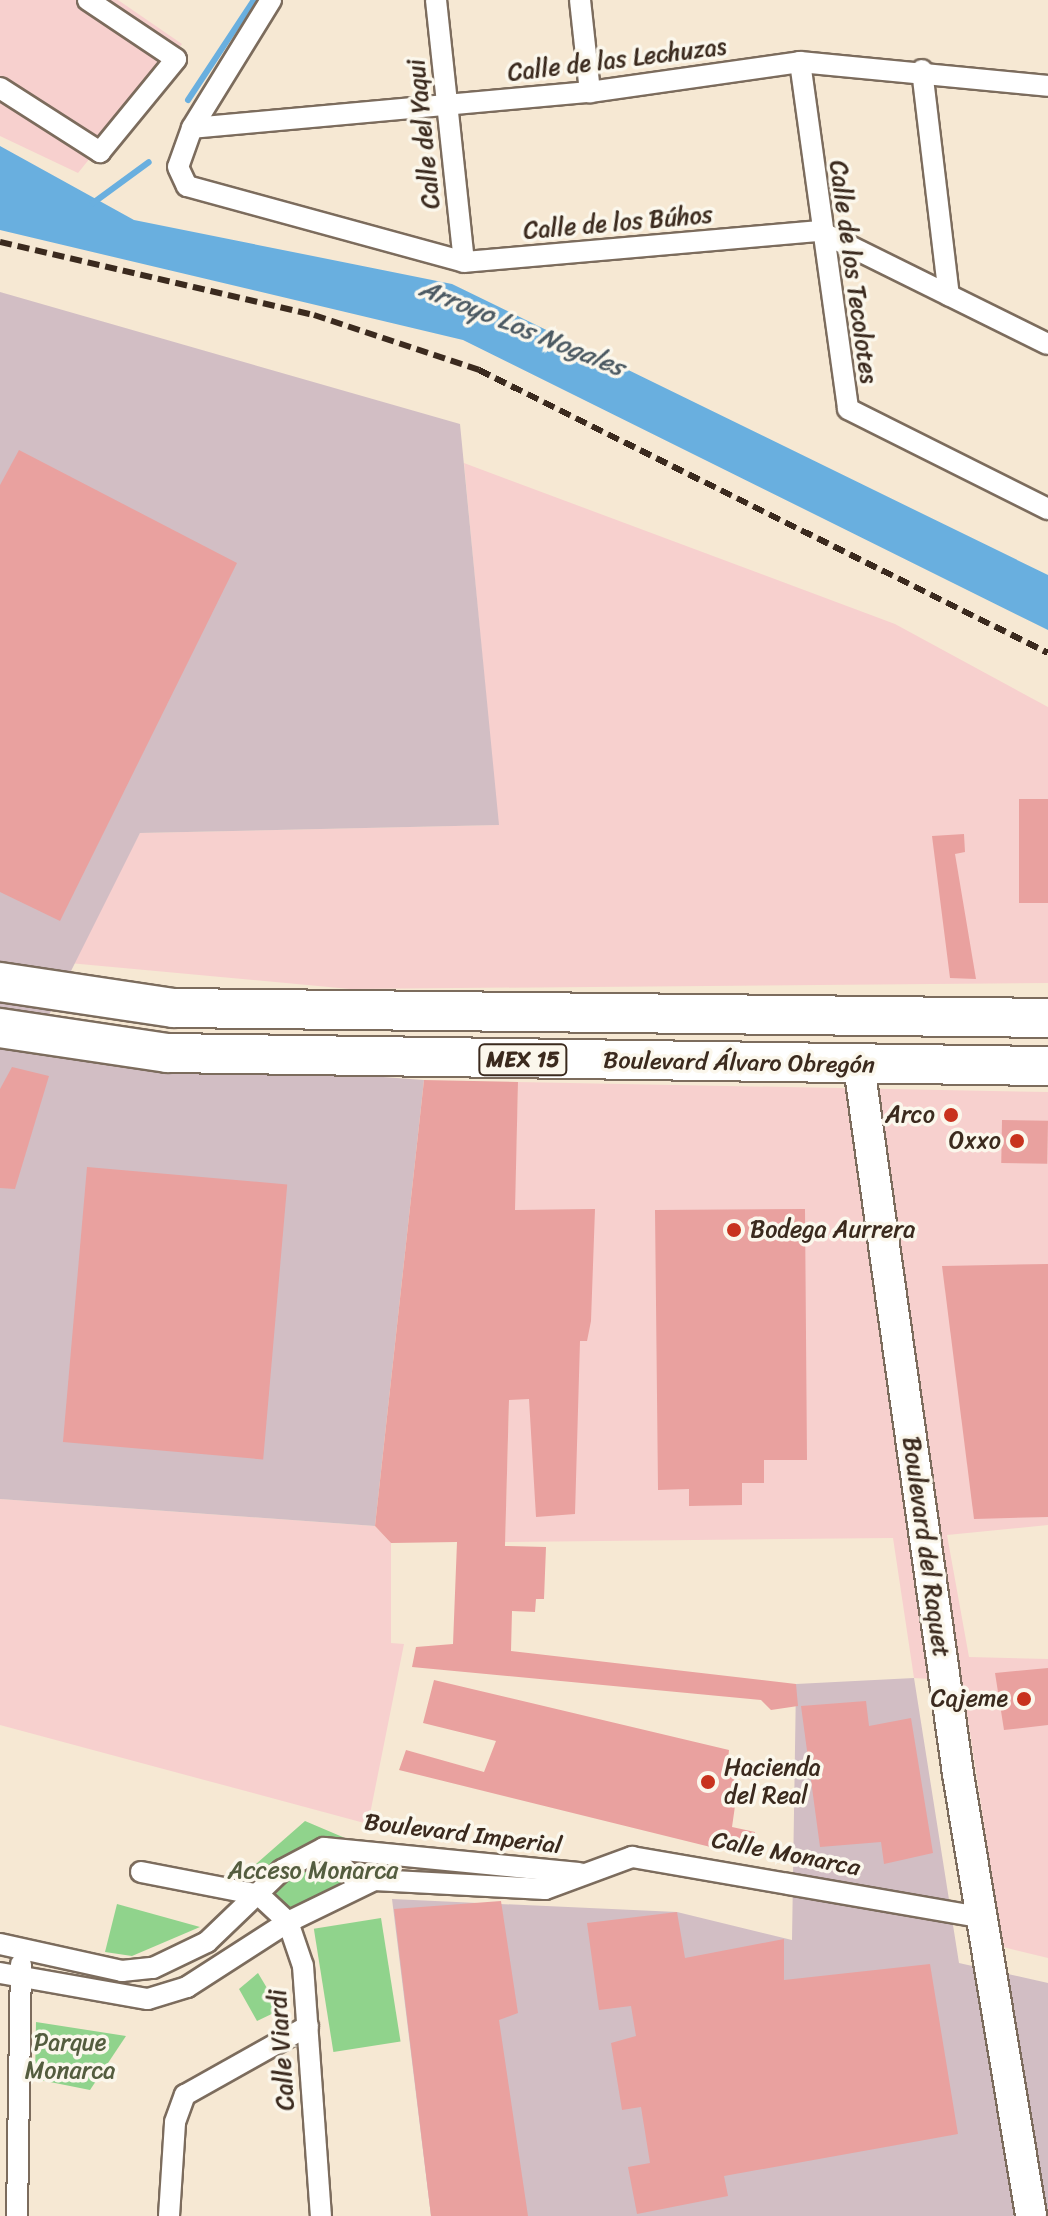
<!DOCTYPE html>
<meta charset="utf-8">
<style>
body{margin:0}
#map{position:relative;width:1048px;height:2216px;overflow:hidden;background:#f6e8d3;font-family:Sriracha,sans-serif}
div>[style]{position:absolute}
.built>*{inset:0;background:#f7d0ce}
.industrial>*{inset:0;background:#d2bec4}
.green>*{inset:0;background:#90d38c;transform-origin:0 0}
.water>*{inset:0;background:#69afdf}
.stream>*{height:6px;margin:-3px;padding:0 3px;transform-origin:3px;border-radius:3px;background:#69afdf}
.building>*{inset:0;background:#e9a19f;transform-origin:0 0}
.roads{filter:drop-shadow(2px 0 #7c6c5d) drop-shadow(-2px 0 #7c6c5d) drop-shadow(0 2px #7c6c5d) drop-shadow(0 -2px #7c6c5d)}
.street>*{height:20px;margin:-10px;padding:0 10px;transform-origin:10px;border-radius:10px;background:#fff}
.secondary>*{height:30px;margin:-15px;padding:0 15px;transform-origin:15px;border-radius:15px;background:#fff}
.highway>*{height:38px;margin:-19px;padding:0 19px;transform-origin:19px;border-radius:19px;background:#fff}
.rail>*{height:6px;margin-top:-3px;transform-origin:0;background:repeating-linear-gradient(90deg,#3b2a1e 0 12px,transparent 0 18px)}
.dots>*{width:22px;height:22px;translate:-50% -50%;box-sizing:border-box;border:4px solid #fbf7ec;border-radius:50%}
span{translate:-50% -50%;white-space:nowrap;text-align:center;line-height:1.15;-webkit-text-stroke:7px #fbf7ec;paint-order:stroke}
.shield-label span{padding:2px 6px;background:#fbf7ec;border:2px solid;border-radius:6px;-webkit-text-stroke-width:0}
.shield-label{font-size:22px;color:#3b2a1e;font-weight:700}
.street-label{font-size:24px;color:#3b2a1e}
.poi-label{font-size:24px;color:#3b2a1e}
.right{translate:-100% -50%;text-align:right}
.left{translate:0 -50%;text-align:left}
.park-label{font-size:24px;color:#545d3f}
.water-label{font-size:26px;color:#4b5962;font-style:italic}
</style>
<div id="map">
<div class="built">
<i style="clip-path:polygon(0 0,118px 0,182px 44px,78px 173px,0 136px)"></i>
<i style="clip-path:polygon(464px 463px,895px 624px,1048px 707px,1048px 983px,350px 989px,69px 963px,140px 833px,498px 825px)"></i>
<i style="clip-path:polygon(518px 1082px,1048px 1092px,1048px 1525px,947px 1535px,969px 1657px,1048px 1659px,1048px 1958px,1003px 1947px,962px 1681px,914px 1678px,893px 1538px,505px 1542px)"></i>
<i style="clip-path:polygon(0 1499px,375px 1526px,391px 1543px,391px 1643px,404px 1644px,368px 1824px,0 1725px)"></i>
</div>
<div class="industrial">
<i style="clip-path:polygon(0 292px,460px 424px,499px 825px,140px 833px,31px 1051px,424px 1080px,375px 1526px,0 1499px)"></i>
<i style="clip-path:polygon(914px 1678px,959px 1963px,1048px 1983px,1048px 2216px,431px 2216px,392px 1899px,677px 1912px,792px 1940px,796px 1684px)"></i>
</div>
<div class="green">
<i style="clip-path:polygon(305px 1821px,352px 1841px,379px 1880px,290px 1936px,260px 1891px,241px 1877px)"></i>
<i style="clip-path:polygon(117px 1904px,200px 1927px,132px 1956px,105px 1952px)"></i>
<i style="left:381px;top:1918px;width:125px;height:68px;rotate:81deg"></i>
<i style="clip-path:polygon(258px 1973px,280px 2010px,257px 2021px,239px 1989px)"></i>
<i style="clip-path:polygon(36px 2022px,126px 2036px,90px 2090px,35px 2079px)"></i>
</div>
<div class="water">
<i style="clip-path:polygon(0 146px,134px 220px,452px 284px,1048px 575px,1048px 630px,463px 340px,0 230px)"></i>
</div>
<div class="stream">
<i style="left:188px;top:100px;width:120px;rotate:-56.6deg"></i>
<i style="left:93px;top:203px;width:69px;rotate:-36.2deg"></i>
</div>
<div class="building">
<i style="clip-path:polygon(19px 450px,237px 563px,60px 921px,0 892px,0 485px)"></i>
<i style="left:1019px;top:799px;width:29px;height:104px"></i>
<i style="clip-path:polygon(964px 834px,965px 852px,955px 854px,976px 979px,950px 978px,932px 836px)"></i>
<i style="clip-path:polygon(12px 1067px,49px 1076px,15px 1189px,0 1188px,0 1089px)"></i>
<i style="clip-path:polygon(424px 1080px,518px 1082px,515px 1210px,595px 1209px,591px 1321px,587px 1341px,580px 1341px,575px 1514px,536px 1517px,529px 1399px,509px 1400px,505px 1546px,546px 1547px,544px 1599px,536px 1599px,535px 1612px,512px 1611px,511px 1651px,796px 1684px,798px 1706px,771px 1710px,761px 1700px,412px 1667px,416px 1647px,453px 1644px,457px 1542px,391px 1543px,375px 1526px)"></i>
<i style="left:1002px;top:1120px;width:46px;height:43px;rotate:1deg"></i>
<i style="left:87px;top:1167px;width:201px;height:276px;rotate:5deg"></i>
<i style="clip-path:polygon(805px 1209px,807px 1460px,764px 1460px,764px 1483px,742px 1483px,742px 1505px,689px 1506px,689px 1489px,658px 1490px,655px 1210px)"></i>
<i style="clip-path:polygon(1048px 1264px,1048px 1517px,974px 1519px,942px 1266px)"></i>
<i style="clip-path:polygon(1048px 1668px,1048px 1725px,1004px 1730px,995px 1673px)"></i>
<i style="clip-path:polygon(434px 1680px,729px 1750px,727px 1769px,738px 1785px,732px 1827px,755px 1832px,751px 1857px,399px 1770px,406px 1750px,484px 1772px,496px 1741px,423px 1723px)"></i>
<i style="clip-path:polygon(866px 1701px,869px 1726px,911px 1718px,933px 1853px,884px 1864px,881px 1842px,820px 1847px,801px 1706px)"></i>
<i style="clip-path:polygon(501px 1901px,518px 2013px,499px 2020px,528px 2216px,431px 2216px,394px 1909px)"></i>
<i style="clip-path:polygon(677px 1912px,685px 1958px,784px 1939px,784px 1980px,930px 1964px,958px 2134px,724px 2176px,728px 2196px,637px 2214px,628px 2167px,650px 2163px,641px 2107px,622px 2110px,611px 2043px,636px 2036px,631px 2006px,599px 2010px,587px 1923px)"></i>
</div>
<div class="roads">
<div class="street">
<i style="left:271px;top:0;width:150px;rotate:121.7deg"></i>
<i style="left:192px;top:128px;width:41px;rotate:109.7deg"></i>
<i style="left:178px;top:167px;width:21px;rotate:65deg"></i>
<i style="left:187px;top:186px;width:287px;rotate:15.3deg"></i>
<i style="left:464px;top:262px;width:356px;rotate:-5deg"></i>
<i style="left:819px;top:231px;width:255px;rotate:26.3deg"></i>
<i style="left:436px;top:0;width:263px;rotate:83.9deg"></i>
<i style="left:580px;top:0;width:93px;rotate:83.8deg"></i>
<i style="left:800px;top:62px;width:350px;rotate:82.1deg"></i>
<i style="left:848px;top:409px;width:224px;rotate:26.6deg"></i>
<i style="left:922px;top:70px;width:227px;rotate:83.2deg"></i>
<i style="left:0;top:88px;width:119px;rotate:32.6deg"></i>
<i style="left:100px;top:152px;width:120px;rotate:-50.7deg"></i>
<i style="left:176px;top:59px;width:106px;rotate:-146.2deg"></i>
<i style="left:192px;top:128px;width:400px;rotate:-5.2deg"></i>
<i style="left:590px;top:92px;width:212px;rotate:-8.1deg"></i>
<i style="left:800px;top:62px;width:249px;rotate:5.5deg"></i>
<i style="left:324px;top:1848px;width:52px;rotate:45deg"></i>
<i style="left:141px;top:1872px;width:120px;rotate:11deg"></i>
<i style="left:259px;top:1895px;width:40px;rotate:43deg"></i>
<i style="left:288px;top:1922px;width:46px;rotate:71.2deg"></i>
<i style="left:303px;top:1966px;width:251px;rotate:85.9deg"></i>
<i style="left:0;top:1944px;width:125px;rotate:12.5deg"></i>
<i style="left:122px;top:1971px;width:31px;rotate:-6deg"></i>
<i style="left:153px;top:1968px;width:60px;rotate:-25.7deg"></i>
<i style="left:207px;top:1942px;width:104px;rotate:-43.8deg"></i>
<i style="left:282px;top:1870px;width:47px;rotate:-27.6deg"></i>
<i style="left:324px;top:1848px;width:256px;rotate:5.6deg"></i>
<i style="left:0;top:1973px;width:150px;rotate:10deg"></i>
<i style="left:148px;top:1999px;width:41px;rotate:-17.1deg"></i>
<i style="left:187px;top:1987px;width:120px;rotate:-32.8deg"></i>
<i style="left:288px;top:1922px;width:96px;rotate:-26deg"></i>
<i style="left:374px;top:1880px;width:171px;rotate:3deg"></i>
<i style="left:545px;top:1889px;width:93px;rotate:-20.2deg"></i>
<i style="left:632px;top:1857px;width:353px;rotate:9.8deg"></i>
<i style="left:17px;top:2216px;width:252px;rotate:-89.1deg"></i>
<i style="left:169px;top:2216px;width:94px;rotate:-86.3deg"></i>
<i style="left:175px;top:2122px;width:29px;rotate:-70deg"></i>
<i style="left:185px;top:2095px;width:141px;rotate:-29.3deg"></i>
</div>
<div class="secondary">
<i style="left:859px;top:1066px;width:715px;rotate:82.04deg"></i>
<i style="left:958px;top:1774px;width:448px;rotate:80.6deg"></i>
</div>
<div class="highway">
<i style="left:0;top:982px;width:175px;rotate:8.5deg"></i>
<i style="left:173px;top:1008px;width:875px;rotate:0.65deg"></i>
<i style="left:0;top:1028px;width:169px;rotate:8.5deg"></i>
<i style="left:167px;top:1053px;width:881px;rotate:0.85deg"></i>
</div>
</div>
<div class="rail">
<i style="left:0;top:242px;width:322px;rotate:13.1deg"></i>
<i style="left:314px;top:315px;width:174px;rotate:18.4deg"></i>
<i style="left:479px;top:370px;width:635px;rotate:26.44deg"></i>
</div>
<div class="dots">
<i style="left:951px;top:1115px;background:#c8321e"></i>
<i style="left:1017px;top:1141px;background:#c8321e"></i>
<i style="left:734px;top:1230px;background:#c8321e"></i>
<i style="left:1024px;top:1699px;background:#c8321e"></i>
<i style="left:708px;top:1782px;background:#c8321e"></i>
</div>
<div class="shield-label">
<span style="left:523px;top:1060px">MEX 15</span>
</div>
<div class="street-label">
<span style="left:617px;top:60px;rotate:-7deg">Calle de las Lechuzas</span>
<span style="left:424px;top:134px;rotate:-96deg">Calle del Yaqui</span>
<span style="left:618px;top:223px;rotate:-5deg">Calle de los Búhos</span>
<span style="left:853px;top:272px;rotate:82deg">Calle de los Tecolotes</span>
<span style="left:739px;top:1063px;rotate:1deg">Boulevard Álvaro Obregón</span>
<span style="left:926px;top:1547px;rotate:82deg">Boulevard del Raquet</span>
<span style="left:463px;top:1834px;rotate:7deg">Boulevard Imperial</span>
<span style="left:786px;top:1854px;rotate:11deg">Calle Monarca</span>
<span style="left:282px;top:2050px;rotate:-94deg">Calle Viardi</span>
</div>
<div class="poi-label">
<span class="right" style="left:935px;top:1115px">Arco</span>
<span class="right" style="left:1001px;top:1141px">Oxxo</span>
<span class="left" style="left:750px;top:1230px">Bodega Aurrera</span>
<span class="right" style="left:1008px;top:1699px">Cajeme</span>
<span class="left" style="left:724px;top:1782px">Hacienda<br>del Real</span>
</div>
<div class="park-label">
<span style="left:313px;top:1871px">Acceso Monarca</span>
<span style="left:70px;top:2057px">Parque<br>Monarca</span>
</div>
<div class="water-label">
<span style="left:522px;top:328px;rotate:22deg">Arroyo Los Nogales</span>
</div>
</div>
